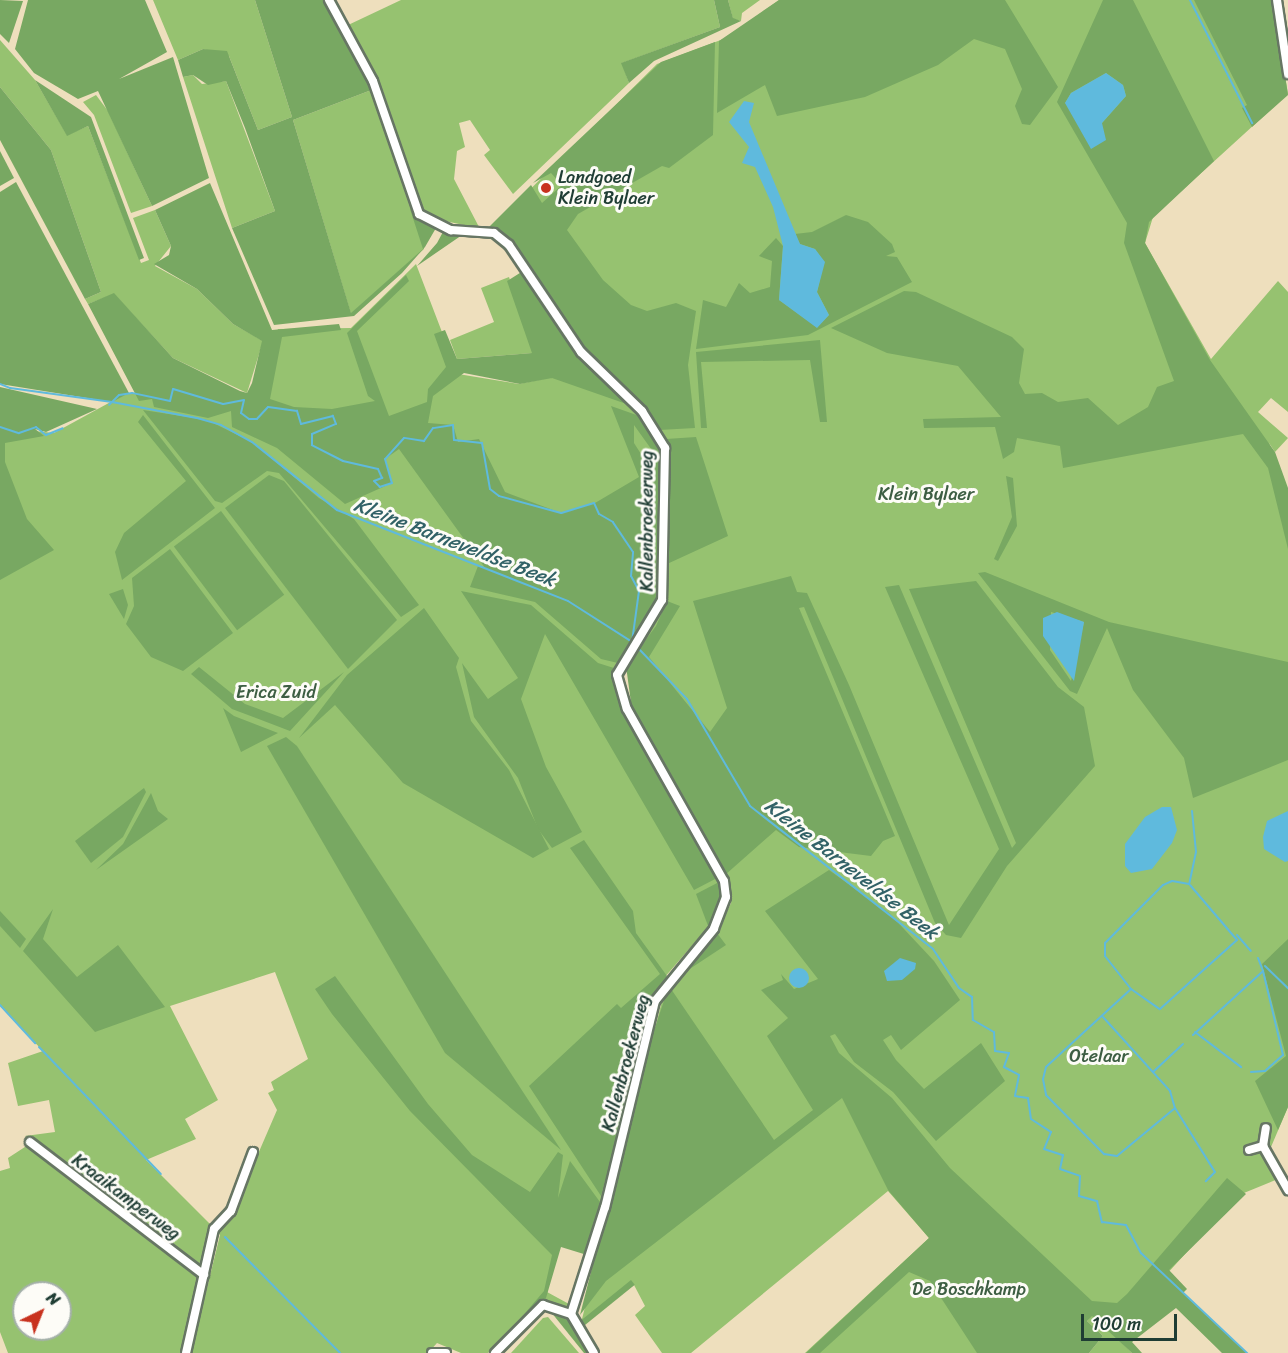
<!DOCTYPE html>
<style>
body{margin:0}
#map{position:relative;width:1288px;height:1353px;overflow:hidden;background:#eedfbd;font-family:Sriracha,sans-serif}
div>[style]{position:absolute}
.green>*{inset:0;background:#96c270}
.forest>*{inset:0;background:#78a862;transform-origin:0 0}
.water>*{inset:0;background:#5fbadd}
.round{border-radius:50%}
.stream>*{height:2px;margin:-1px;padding:0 1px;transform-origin:1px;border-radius:1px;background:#5fbadd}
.roads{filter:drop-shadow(2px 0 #677664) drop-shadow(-2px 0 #677664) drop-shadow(0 2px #677664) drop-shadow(0 -2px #677664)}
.minor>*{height:8px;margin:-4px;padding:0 4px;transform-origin:4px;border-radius:4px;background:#fff}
.dots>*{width:16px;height:16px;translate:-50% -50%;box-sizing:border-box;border:3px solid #fdfcf7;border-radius:50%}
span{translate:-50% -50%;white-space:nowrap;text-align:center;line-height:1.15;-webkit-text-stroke:6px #fdfcf7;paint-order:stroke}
.poi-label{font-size:18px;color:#1f3d34}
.left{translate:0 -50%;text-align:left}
.park-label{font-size:18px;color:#3d5e43}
.street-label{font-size:18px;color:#1f3d34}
.water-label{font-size:20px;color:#326267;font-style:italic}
.north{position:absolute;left:12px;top:1281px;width:60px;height:60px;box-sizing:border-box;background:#fdfcf7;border:2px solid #a4b0a9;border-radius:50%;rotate:43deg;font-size:16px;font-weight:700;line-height:24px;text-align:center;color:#1f3d34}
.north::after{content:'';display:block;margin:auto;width:21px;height:27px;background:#c8321e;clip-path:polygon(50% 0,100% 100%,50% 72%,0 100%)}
.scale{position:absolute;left:1081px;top:1314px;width:96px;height:27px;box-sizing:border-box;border:3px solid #1f3d34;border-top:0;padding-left:8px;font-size:18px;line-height:21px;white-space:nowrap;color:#1f3d34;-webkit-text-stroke:4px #fdfcf7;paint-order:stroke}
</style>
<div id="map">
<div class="green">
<i style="clip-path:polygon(153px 0,255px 0,292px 117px,258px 130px,229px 56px,203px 49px,178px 60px)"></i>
<i style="clip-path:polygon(401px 0,714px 0,720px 27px,622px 63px,629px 83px,513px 194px,484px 155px,490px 150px,470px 120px,459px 123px,465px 147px,457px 151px,454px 179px,479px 227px,473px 227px,436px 219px,422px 208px,383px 91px,346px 26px)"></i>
<i style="clip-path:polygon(728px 0,760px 0,742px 13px,741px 21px,733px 19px)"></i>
<i style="clip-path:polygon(779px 0,1273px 0,1288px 94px,1153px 217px,1145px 243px,1211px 359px,1278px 281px,1288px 292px,1288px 412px,1271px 398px,1258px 412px,1288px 438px,1275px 452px,1269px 443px,1288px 498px,1288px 1107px,1271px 1147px,1288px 1195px,1278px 1179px,1239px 1195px,1165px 1276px,1123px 1344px,1132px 1353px,1089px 1353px,1103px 1336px,1087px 1321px,1091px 1316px,1007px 1353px,805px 1353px,929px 1238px,888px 1191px,691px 1353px,662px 1353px,635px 1315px,645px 1306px,634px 1285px,581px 1323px,662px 1001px,716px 934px,731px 903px,725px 874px,627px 662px,619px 659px,619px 692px,724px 887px,722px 911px,664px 978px,653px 999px,587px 1254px,559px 1245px,547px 1292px,569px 1304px,567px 1325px,540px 1301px,488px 1353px,461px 1353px,437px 1343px,428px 1353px,191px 1353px,220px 1235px,216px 1230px,232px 1214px,277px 1110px,268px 1093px,274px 1090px,271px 1082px,308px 1059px,275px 972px,170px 1006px,218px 1100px,185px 1119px,196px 1139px,146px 1160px,212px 1226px,200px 1270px,25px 1136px,55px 1132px,49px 1100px,18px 1106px,8px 1063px,43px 1051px,0 1006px,0 428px,54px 433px,127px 393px,222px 406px,249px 417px,278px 329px,351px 328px,416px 264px,458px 374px,519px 384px,543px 379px,541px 359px,624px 394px,628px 390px,592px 359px,509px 240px,491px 228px,657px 64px,726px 38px)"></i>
<i style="clip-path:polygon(0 40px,35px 80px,67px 135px,88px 126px,141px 263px,149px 260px,133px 218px,155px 210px,171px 246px,155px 266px,197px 289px,233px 324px,263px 341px,247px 393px,173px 358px,114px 294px,88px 304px,85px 299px,101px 292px,51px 150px,0 87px)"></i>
<i style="clip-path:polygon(193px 75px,202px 84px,226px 81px,275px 211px,232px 228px,183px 77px)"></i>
<i style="clip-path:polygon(374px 89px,424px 249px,351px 314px,293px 120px)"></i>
<i style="clip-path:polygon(96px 95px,108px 111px,152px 206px,131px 213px,94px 115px,83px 102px)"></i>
<i style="clip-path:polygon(509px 277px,533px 353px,457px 359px,450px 340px,494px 322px,481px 288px)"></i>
<i style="clip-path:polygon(evenodd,28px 1145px,199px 1274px,182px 1353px,8px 1353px,0 1332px,0 1171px,10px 1168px,8px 1158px,28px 1145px,24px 1293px,60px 1293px,60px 1329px,24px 1329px,24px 1293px)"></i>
<i style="clip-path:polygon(548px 1317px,579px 1353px,511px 1353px,543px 1318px)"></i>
</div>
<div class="forest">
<i style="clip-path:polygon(0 0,23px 1px,9px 43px,0 34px)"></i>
<i style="clip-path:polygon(28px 0,145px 0,167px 52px,119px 79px,173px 57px,209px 178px,152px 206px,98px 91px,78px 99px,34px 73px,15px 49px)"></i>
<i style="clip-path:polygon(255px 0,326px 0,374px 89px,293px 120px,351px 313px,423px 249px,410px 209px,436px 228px,425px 247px,402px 273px,354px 316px,274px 325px,232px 228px,275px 211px,245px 128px,226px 81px,208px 85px,193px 75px,183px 77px,178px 60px,203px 49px,227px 51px,258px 130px,292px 117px)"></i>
<i style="clip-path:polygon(714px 0,728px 0,733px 18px,741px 21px,654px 61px,629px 83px,621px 63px,720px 27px)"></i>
<i style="clip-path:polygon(779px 0,1005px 0,1058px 87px,1030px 125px,1022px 124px,1015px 106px,1022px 89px,1005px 49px,974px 39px,938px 65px,865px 97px,777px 116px,765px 85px,717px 113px,719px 41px)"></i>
<i style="clip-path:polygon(evenodd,1103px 0,1133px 0,1214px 161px,1149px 222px,1145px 243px,1210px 360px,1275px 452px,1288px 488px,1288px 549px,1268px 468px,1243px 434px,1063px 468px,1060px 446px,1017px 438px,1014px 452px,1003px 459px,995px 427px,924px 428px,923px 419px,1001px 417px,958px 366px,887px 353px,831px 328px,904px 291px,916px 292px,1012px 337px,1024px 349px,1019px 383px,1025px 394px,1042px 393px,1058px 402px,1088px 398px,1118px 425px,1148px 407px,1157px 387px,1174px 381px,1124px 243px,1127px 223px,1057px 102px,1103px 0,1106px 73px,1123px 85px,1126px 96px,1102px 123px,1065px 103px,1071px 93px,1106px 73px)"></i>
<i style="clip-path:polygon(1194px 0,1273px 0,1288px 95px,1252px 127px,1242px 108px,1247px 105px)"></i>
<i style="clip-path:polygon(715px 42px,713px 135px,669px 168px,662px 166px,578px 214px,567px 230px,603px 280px,631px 305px,647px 311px,676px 303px,696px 311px,688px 365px,695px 428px,659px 430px,640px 403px,590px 356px,515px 247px,488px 228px,531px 185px,542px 203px,562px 185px,551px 173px,533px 183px,661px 62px)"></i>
<i style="clip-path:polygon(35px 80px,91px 117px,144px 258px,139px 260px,88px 126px,67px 136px)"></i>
<i style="clip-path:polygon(0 87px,51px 150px,101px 292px,85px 299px,0 140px)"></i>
<i style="clip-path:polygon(0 151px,14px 178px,0 186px)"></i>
<i style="clip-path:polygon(16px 182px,129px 393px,112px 402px,0 384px,0 192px)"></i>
<i style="clip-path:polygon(evenodd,210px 183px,272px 330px,339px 324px,341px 330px,282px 337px,270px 399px,294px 407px,332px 409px,375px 401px,368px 396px,347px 333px,406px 275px,409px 281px,357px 331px,389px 416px,427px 402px,428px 389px,446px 367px,434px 334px,445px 330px,457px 359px,532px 353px,507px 281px,523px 271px,578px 352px,638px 408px,552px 378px,520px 384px,464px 373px,433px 396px,428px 423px,453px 425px,458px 442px,479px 439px,505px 492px,561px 513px,595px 503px,639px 477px,611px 406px,645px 418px,664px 450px,661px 596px,618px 663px,601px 659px,535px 602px,470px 587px,478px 566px,485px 568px,399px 449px,385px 459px,392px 483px,345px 504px,277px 448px,232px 427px,231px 411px,208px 418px,154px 407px,152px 399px,139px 401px,88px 304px,114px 293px,173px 358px,240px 391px,247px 393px,252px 383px,262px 341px,233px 324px,197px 289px,154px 264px,169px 255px,171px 246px,155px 210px,210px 183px,634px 425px,654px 453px,648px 465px,634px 443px,634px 425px)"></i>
<i style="clip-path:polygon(846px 215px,868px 222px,892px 244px,895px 252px,886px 256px,897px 257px,912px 282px,808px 335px,696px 349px,703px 300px,726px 307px,739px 283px,750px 293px,770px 287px,772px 261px,759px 256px,776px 238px,783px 246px,779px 300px,817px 327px,829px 315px,817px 292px,824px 262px,815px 249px,800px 244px,795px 234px,812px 232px)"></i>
<i style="clip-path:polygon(444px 230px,465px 233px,417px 266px,437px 243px)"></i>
<i style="clip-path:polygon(820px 340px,827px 422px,820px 422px,810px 360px,701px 362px,707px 428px,701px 428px,696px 352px)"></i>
<i style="clip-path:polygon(0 387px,97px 409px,46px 432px,35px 429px,44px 436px,5px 443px,5px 462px,27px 519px,54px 550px,0 580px)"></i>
<i style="clip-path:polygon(143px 410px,207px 420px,252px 442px,319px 498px,354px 519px,419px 605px,401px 617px,279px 473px,267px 471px,222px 503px,215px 501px)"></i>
<i style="clip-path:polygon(143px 415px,215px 508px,122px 580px,115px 552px,124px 533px,186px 481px,138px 422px)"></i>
<i style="clip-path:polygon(696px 437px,728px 536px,667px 564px,671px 453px,666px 439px)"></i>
<i style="clip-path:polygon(269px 475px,284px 481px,397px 620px,348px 669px,225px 508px)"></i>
<i style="clip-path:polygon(1006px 476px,1013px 478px,1017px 526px,998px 561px,994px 559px,1012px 517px)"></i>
<i style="left:221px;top:511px;width:105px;height:59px;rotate:53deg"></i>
<i style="clip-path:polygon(170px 549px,233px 633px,183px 671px,151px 657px,126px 624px,134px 606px,132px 578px)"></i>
<i style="clip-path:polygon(evenodd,985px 572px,1109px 622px,1288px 662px,1288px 760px,1193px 798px,1184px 758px,1133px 690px,1107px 628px,1077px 694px,1070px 691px,978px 573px,985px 572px,1051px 612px,1084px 622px,1071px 681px,1050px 650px,1051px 612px)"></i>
<i style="clip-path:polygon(791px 576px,797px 592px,807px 593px,849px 685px,949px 925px,999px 849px,885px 587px,899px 585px,1012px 848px,1016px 843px,909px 589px,976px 581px,1058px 687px,1084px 707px,1095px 766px,1007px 866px,961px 938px,946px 935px,935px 923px,804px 607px,799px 608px,895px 836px,883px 841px,871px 856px,799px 847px,776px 830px,725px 875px,632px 710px,626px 666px,656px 626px,667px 601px,680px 606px,649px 657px,710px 732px,727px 708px,693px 601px)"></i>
<i style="clip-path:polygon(123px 589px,128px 605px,124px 619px,109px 594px)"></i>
<i style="clip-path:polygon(461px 591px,531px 605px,598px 663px,617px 669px,627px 716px,719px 877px,694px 890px,545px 634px,521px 699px,546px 767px,582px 832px,552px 848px,538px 829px,518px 778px,474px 717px,462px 663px,488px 699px,518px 678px)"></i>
<i style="clip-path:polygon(424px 608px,459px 658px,456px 667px,471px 721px,509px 770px,549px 849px,533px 858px,403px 783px,335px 705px,299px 738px,347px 675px)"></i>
<i style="clip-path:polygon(199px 667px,245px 704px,283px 718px,344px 672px,290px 731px,232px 709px,191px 674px)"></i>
<i style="clip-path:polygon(223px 708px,234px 716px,278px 733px,241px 752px)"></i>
<i style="clip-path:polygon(286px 737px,297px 746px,561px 1150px,445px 1053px,267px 746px)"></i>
<i style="clip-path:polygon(144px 788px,146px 792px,123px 837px,91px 863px,75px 841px)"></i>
<i style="clip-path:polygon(151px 793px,158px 811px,168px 819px,96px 870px,123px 844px)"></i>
<i style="clip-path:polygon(584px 840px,633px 911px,636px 933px,667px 976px,652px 1005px,601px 1196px,529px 1086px,617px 1004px,621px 1008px,660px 974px,570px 848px)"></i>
<i style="clip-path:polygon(829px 870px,889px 913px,934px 961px,960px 1000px,901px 1050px,891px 1035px,883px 1040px,896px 1060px,924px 1089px,981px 1043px,1005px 1081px,936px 1141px,893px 1092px,854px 1062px,835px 1034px,830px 1036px,839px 1053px,892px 1098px,950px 1168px,1092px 1301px,1117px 1303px,1127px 1294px,1227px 1178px,1246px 1194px,1169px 1270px,1187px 1289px,1183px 1293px,1247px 1353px,1222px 1353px,1176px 1308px,1132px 1342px,1142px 1353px,1132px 1353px,1092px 1316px,1087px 1321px,1103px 1336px,1089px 1353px,977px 1353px,930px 1281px,909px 1272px,820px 1353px,806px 1353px,929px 1238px,888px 1190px,842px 1098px,606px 1281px,580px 1315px,648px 1048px,669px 986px,774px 1140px,813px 1110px,767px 1036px,788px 1018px,761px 990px,783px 980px,781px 974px,794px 989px,818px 979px,765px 911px)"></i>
<i style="clip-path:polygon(721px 881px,724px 896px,710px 931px,696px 894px)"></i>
<i style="clip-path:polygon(53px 909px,43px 939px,77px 977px,118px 945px,165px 1007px,95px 1032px,23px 951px)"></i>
<i style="clip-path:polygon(0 911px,26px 939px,20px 948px,0 926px)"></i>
<i style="clip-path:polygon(717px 933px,726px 945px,676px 978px,716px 935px)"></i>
<i style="clip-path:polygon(1288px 939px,1288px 1107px,1278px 1130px,1255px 1081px,1286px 1056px,1262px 964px)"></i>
<i style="clip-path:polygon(335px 976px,428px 1104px,472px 1155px,530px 1192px,558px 1152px,563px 1155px,558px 1198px,570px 1161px,600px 1202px,587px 1255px,561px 1247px,546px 1298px,491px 1353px,544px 1291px,552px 1255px,410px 1111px,332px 1014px,315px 989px)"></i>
<i style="left:631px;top:1280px;width:6px;height:66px;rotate:51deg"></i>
<i style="clip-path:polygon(547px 1307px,566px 1315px,589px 1353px,584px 1353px)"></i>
</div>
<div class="water">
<i style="clip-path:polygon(1106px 73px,1123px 85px,1126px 96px,1102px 123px,1106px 140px,1091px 149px,1065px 103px,1071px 93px)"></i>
<i style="clip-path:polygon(744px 101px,754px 103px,749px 122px,800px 244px,815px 249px,825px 262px,817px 292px,829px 315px,817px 328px,779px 300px,783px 246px,773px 207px,755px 167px,742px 163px,749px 147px,729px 122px)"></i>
<i style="clip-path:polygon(1057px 612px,1084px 622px,1074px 681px,1043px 636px,1043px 618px)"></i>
<i style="clip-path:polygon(1162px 807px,1171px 807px,1177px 830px,1172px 843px,1152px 869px,1131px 873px,1125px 866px,1125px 844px,1145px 817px)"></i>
<i style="clip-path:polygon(1288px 811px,1288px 861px,1285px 862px,1264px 849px,1263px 837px,1267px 821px)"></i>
<i style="clip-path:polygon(900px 958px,916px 963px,915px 969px,902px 980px,887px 981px,884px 971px)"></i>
<i class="round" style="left:789px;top:968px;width:20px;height:20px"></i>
</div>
<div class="stream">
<i style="left:1190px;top:0;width:138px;rotate:63.2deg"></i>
<i style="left:0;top:384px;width:11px;rotate:22deg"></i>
<i style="left:10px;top:388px;width:103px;rotate:7.8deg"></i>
<i style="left:112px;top:402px;width:86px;rotate:10.7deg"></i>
<i style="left:197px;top:418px;width:25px;rotate:16deg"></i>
<i style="left:221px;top:425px;width:35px;rotate:29deg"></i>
<i style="left:252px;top:442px;width:109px;rotate:38.7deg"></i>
<i style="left:337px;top:510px;width:248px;rotate:21.5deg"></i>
<i style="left:568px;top:601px;width:76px;rotate:32.6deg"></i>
<i style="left:632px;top:642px;width:51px;rotate:-82.2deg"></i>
<i style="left:639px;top:591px;width:17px;rotate:-118deg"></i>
<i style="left:631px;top:576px;width:24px;rotate:-85deg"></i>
<i style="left:633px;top:552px;width:36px;rotate:-124deg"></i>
<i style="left:613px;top:522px;width:16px;rotate:-150deg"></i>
<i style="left:599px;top:514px;width:12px;rotate:-114deg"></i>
<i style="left:594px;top:503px;width:34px;rotate:163deg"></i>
<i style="left:561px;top:513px;width:64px;rotate:-164.7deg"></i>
<i style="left:499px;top:496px;width:11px;rotate:-142deg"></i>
<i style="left:490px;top:489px;width:47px;rotate:-99.9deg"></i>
<i style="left:482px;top:443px;width:28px;rotate:-174deg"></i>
<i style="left:454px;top:440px;width:15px;rotate:-94deg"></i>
<i style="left:453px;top:425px;width:20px;rotate:171deg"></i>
<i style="left:433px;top:428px;width:16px;rotate:125deg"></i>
<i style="left:424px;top:441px;width:20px;rotate:-171deg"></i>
<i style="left:404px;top:438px;width:28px;rotate:132deg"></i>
<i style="left:385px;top:459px;width:25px;rotate:74deg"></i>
<i style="left:392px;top:483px;width:13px;rotate:162deg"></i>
<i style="left:380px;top:487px;width:8px;rotate:-135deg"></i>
<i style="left:374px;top:481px;width:9px;rotate:-21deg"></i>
<i style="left:382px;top:478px;width:10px;rotate:-114deg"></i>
<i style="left:378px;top:469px;width:36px;rotate:-167deg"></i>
<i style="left:343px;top:461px;width:35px;rotate:-153deg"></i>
<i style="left:312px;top:445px;width:11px;rotate:-90deg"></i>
<i style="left:312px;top:434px;width:26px;rotate:-23deg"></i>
<i style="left:336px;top:424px;width:9px;rotate:-111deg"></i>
<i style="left:333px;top:416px;width:33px;rotate:166deg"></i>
<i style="left:301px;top:424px;width:14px;rotate:-107deg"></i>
<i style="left:297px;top:411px;width:29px;rotate:-172deg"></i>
<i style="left:268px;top:407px;width:16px;rotate:133deg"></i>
<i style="left:257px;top:419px;width:8px;rotate:180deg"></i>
<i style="left:249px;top:419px;width:10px;rotate:-143deg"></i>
<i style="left:241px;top:413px;width:13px;rotate:-77deg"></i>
<i style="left:244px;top:400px;width:21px;rotate:169deg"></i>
<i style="left:223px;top:404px;width:52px;rotate:-163.3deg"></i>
<i style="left:173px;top:389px;width:12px;rotate:104deg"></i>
<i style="left:170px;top:401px;width:39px;rotate:-168deg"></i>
<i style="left:132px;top:393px;width:13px;rotate:171deg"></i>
<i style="left:119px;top:395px;width:14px;rotate:135deg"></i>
<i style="left:0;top:427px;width:20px;rotate:18deg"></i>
<i style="left:19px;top:433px;width:18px;rotate:-19deg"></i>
<i style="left:36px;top:427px;width:13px;rotate:39deg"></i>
<i style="left:46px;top:435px;width:18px;rotate:-22deg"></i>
<i style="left:638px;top:648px;width:71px;rotate:46.1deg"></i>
<i style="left:687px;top:699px;width:124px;rotate:59.5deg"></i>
<i style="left:750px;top:806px;width:232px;rotate:38deg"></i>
<i style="left:933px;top:949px;width:47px;rotate:56.3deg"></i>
<i style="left:959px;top:988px;width:16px;rotate:35deg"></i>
<i style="left:972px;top:997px;width:23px;rotate:88deg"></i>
<i style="left:973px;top:1020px;width:24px;rotate:30deg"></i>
<i style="left:994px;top:1032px;width:19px;rotate:87deg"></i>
<i style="left:995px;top:1051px;width:14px;rotate:8deg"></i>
<i style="left:1009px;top:1053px;width:15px;rotate:110deg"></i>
<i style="left:1004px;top:1067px;width:17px;rotate:28deg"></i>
<i style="left:1019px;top:1075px;width:21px;rotate:101deg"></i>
<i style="left:1015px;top:1096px;width:13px;rotate:9deg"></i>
<i style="left:1028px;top:1098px;width:21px;rotate:82deg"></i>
<i style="left:1031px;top:1119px;width:24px;rotate:33deg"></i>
<i style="left:1051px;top:1132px;width:18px;rotate:112deg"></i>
<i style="left:1044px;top:1149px;width:20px;rotate:18deg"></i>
<i style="left:1063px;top:1155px;width:14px;rotate:102deg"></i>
<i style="left:1060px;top:1169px;width:21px;rotate:19deg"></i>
<i style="left:1080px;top:1176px;width:20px;rotate:93deg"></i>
<i style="left:1079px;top:1196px;width:19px;rotate:16deg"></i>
<i style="left:1097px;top:1201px;width:22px;rotate:77deg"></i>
<i style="left:1102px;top:1222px;width:24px;rotate:7deg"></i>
<i style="left:1126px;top:1225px;width:32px;rotate:62deg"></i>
<i style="left:1141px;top:1253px;width:146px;rotate:43.3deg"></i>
<i style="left:1192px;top:811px;width:41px;rotate:84.4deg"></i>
<i style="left:1196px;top:852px;width:33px;rotate:102deg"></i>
<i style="left:1189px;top:884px;width:17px;rotate:-170deg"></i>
<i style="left:1172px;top:881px;width:10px;rotate:156deg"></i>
<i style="left:1163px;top:885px;width:82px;rotate:135deg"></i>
<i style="left:1105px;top:943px;width:13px;rotate:90deg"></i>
<i style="left:1105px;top:956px;width:42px;rotate:51.8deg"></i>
<i style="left:1131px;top:989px;width:115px;rotate:137.5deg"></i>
<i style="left:1046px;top:1067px;width:12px;rotate:104deg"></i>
<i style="left:1043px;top:1079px;width:16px;rotate:79deg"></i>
<i style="left:1046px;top:1095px;width:83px;rotate:45.5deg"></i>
<i style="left:1104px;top:1154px;width:13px;rotate:9deg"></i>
<i style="left:1117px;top:1156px;width:75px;rotate:-39.6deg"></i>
<i style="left:1175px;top:1108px;width:75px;rotate:58deg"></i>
<i style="left:1215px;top:1172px;width:13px;rotate:135deg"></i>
<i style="left:1237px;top:935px;width:21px;rotate:49deg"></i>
<i style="left:1265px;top:966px;width:32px;rotate:44deg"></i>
<i style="left:1131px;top:989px;width:35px;rotate:35deg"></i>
<i style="left:1160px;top:1009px;width:103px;rotate:-41.9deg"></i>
<i style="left:1237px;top:940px;width:72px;rotate:-130.5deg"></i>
<i style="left:0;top:1005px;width:52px;rotate:47.4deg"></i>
<i style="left:1103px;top:1017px;width:100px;rotate:47.8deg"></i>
<i style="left:1170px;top:1091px;width:18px;rotate:74deg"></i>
<i style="left:1195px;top:1032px;width:58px;rotate:37.3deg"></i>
<i style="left:1193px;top:1035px;width:95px;rotate:-42.4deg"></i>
<i style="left:1263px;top:971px;width:14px;rotate:-111deg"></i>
<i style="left:39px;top:1047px;width:176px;rotate:46.2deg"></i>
<i style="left:1153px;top:1072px;width:41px;rotate:-43deg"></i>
<i style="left:1251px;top:1072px;width:14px;rotate:-4deg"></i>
<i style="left:1265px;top:1071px;width:24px;rotate:-42deg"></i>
<i style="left:1283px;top:1055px;width:86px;rotate:-103.4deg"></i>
<i style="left:225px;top:1237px;width:163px;rotate:45.2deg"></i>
</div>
<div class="roads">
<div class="minor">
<i style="left:329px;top:0;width:92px;rotate:61.5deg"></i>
<i style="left:373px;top:81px;width:141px;rotate:70.9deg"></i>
<i style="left:419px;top:214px;width:36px;rotate:27deg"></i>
<i style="left:451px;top:230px;width:43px;rotate:4deg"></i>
<i style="left:494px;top:233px;width:19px;rotate:39deg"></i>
<i style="left:509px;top:245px;width:129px;rotate:56.1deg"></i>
<i style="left:581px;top:352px;width:85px;rotate:44deg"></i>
<i style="left:642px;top:411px;width:44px;rotate:58.1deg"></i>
<i style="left:665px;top:448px;width:152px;rotate:91.1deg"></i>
<i style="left:662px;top:600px;width:87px;rotate:121deg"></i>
<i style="left:617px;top:675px;width:35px;rotate:74deg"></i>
<i style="left:627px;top:709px;width:197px;rotate:60.6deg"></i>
<i style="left:724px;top:881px;width:16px;rotate:83deg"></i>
<i style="left:726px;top:897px;width:34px;rotate:111deg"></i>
<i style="left:714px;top:929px;width:93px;rotate:129.3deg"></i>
<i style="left:655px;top:1001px;width:212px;rotate:103.6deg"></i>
<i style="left:605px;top:1207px;width:112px;rotate:107.6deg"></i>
<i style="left:571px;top:1314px;width:45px;rotate:59.5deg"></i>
<i style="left:1277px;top:0;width:75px;rotate:81.5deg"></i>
<i style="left:30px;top:1142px;width:219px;rotate:37.4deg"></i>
<i style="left:1263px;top:1146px;width:18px;rotate:-81deg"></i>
<i style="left:1249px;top:1150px;width:15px;rotate:-16deg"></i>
<i style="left:1263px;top:1146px;width:51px;rotate:60.4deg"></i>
<i style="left:186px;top:1353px;width:127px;rotate:-77.3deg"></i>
<i style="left:214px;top:1229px;width:25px;rotate:-47deg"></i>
<i style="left:231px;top:1211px;width:63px;rotate:-69.6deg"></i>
<i style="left:432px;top:1353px;width:14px"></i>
<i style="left:495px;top:1353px;width:68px;rotate:-45deg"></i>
<i style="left:543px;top:1305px;width:29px;rotate:18deg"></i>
</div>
</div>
<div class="dots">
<i style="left:546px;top:188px;background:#c8321e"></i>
</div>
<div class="poi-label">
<span class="left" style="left:558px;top:188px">Landgoed<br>Klein Bylaer</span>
</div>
<div class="park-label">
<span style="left:926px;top:494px">Klein Bylaer</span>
<span style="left:276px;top:692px">Erica Zuid</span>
<span style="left:1099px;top:1056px">Otelaar</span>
<span style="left:969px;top:1289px">De Boschkamp</span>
</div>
<div class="street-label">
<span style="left:647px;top:521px;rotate:-90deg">Kallenbroekerweg</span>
<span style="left:626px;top:1063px;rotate:-75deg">Kallenbroekerweg</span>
<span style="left:126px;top:1197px;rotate:37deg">Kraaikamperweg</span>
</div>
<div class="water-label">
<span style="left:455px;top:542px;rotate:21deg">Kleine Barneveldse Beek</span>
<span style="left:852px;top:869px;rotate:38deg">Kleine Barneveldse Beek</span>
</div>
<div class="north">N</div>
<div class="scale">100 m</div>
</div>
